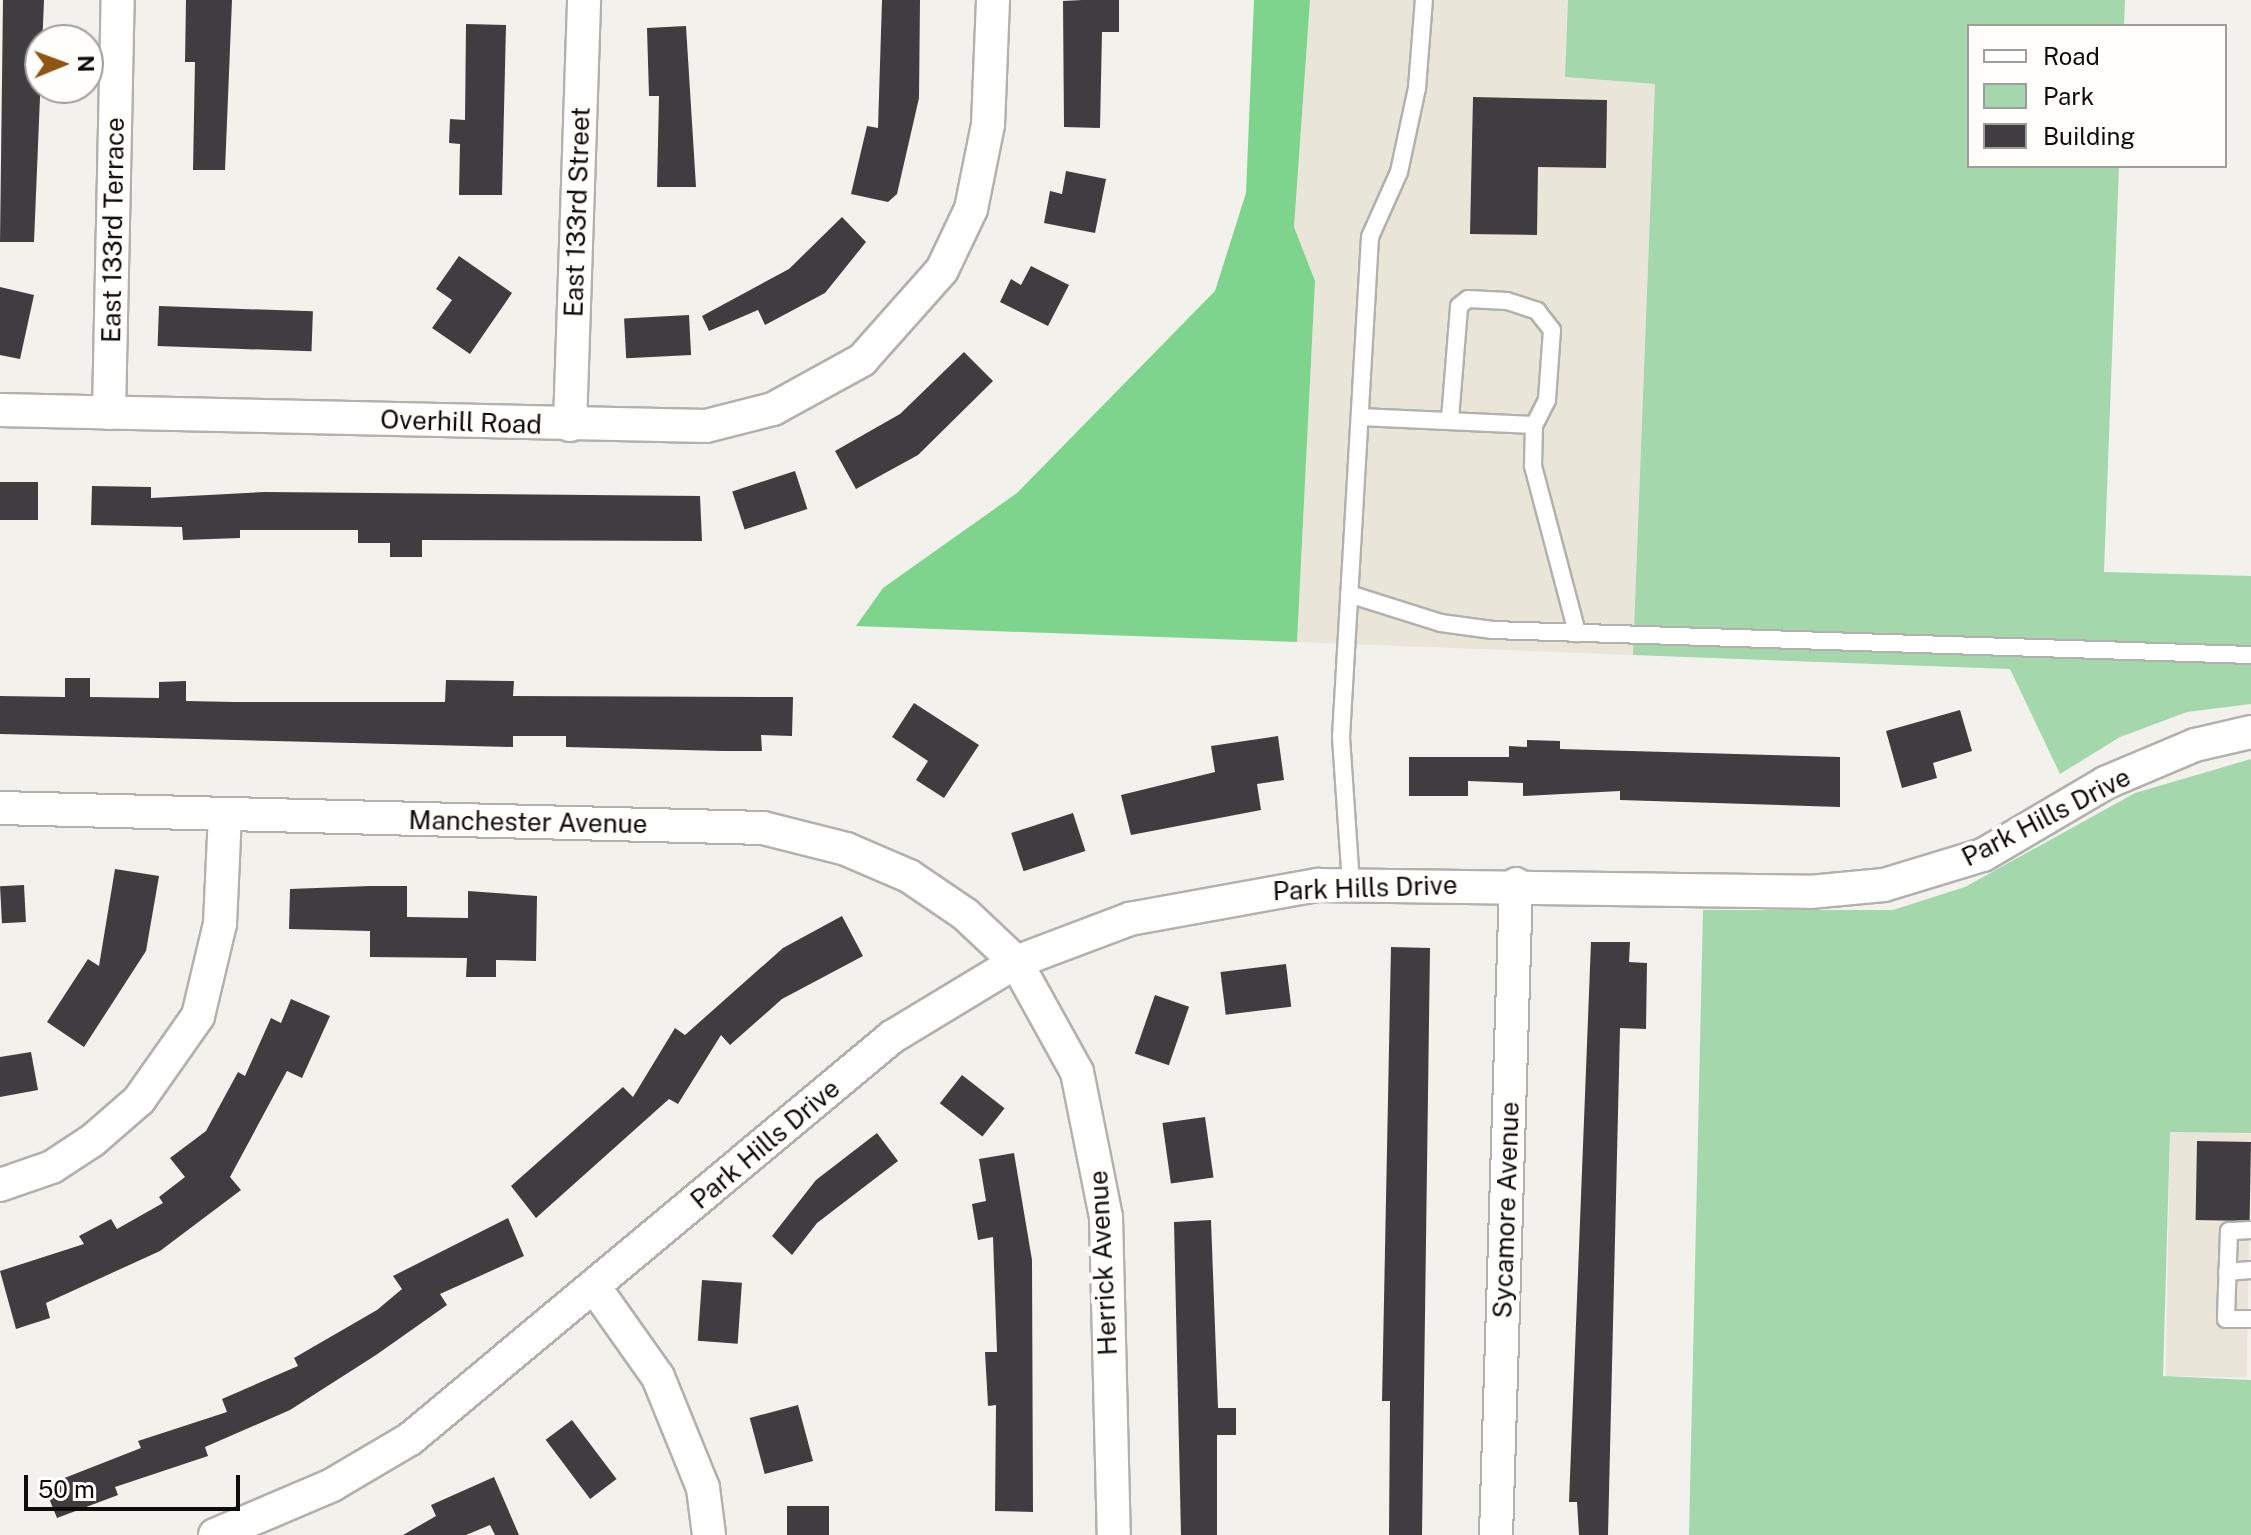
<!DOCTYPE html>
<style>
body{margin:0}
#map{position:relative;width:2251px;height:1535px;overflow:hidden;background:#f2f1eb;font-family:"Public Sans",sans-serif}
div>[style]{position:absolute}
.built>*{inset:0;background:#e9e5d8;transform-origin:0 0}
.green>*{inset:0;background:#a5d7ac}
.forest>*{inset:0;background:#7ed38d}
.building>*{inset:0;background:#403d41;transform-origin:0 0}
.roads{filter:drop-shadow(2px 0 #b2b1ac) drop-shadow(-2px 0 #b2b1ac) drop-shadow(0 2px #b2b1ac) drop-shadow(0 -2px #b2b1ac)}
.service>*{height:16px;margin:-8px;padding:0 8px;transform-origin:8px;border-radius:8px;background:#fff}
.minor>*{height:32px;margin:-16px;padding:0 16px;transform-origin:16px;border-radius:16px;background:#fff}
span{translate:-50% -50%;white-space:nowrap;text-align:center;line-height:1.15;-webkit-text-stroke:8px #fffefb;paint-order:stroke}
.street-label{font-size:26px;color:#0c0c0a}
.legend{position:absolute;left:1967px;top:24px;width:260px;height:144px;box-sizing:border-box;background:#fffefb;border:2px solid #9e9d9b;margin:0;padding:10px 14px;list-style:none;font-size:24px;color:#0c0c0a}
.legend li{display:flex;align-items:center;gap:16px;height:40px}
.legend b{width:40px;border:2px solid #9e9d9b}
.north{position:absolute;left:24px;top:24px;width:80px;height:80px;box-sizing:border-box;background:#fffefb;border:2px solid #9e9d9b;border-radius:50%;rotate:89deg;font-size:22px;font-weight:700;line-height:32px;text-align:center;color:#0c0c0a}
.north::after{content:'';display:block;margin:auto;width:28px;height:36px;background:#8f5512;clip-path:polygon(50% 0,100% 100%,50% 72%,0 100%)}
.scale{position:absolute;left:24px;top:1475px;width:216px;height:36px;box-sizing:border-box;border:4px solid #0c0c0a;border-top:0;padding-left:10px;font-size:24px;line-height:28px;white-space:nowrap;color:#0c0c0a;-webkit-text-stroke:6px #fffefb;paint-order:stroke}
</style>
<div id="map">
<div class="built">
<i style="clip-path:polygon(1310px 0,1568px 0,1565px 77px,1655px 84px,1633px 655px,1297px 642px,1315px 281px,1294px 227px)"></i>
<i style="left:2170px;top:1132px;width:81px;height:244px;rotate:1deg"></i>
</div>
<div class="green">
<i style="clip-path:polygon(1568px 0,2125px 0,2124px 26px,1969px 26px,1969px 166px,2119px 166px,2104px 572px,2251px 576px,2251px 704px,2187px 712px,2120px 737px,2060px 774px,2010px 669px,1633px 655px,1655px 84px,1565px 77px)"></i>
<i style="clip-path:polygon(2251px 759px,2251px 1133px,2170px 1132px,2163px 1376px,2251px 1380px,2251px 1535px,1689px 1535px,1703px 910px,1893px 910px,1965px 887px,2135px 793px)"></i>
</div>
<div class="forest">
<i style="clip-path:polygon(1254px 0,1310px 0,1294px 227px,1315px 281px,1297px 642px,856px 626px,883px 588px,1017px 493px,1215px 291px,1246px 193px)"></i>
</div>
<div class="building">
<i style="clip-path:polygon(3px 0,44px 0,34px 242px,0 242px)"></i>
<i style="clip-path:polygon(186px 0,232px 0,225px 170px,193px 170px,195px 62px,185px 62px)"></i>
<i style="clip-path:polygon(882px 0,920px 0,919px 98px,897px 194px,888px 202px,851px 194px,867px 126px,878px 128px)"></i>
<i style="clip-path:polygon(1082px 0,1119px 0,1119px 32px,1102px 32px,1100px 128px,1064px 127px,1063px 1px)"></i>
<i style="clip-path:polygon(466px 24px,506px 25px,502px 195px,459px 195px,460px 144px,449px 143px,450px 119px,465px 120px)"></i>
<i style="clip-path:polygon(686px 26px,696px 187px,657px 187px,659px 96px,649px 96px,647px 28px)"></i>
<i style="clip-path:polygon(1473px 97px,1607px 100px,1606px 168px,1538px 167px,1537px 235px,1470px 234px)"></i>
<i style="clip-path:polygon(1066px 171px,1106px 179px,1095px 233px,1044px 223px,1050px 191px,1062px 194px)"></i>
<i style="clip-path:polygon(842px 217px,866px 242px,825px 293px,765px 325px,758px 310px,709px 331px,702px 316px,789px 269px)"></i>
<i style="clip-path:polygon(459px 256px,512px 293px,470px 354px,432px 328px,452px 300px,436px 289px)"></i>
<i style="clip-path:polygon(1031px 266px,1069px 285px,1048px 326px,1000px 302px,1011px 279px,1021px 285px)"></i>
<i style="clip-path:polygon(0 287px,34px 295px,20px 359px,0 355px)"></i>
<i style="left:159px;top:306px;width:154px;height:40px;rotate:2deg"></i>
<i style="left:689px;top:315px;width:40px;height:65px;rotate:87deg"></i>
<i style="clip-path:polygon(964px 352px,993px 381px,918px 455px,856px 489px,835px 451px,900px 414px)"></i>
<i style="left:795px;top:471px;width:40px;height:66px;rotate:72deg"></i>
<i style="left:0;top:482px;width:38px;height:38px"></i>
<i style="clip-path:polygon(92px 486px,151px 487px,151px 498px,265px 492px,700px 496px,702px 541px,422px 540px,422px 557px,390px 557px,390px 543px,358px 543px,358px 530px,240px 530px,240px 538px,183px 540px,182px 527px,91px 525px)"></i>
<i style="clip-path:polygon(65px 678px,90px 678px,90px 697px,159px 698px,159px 682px,186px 681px,186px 701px,234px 702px,445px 702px,446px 680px,514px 681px,513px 696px,793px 697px,792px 736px,761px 735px,762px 751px,723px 751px,566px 747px,566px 736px,513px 736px,513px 747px,0 734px,0 696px,65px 697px)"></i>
<i style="clip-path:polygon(914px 703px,979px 745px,944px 798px,916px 780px,928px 761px,892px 737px)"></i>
<i style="clip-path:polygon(1960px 710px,1972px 751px,1933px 763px,1937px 778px,1902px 788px,1886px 731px)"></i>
<i style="clip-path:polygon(1278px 736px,1284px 780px,1257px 784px,1261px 810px,1131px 835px,1121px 795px,1215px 772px,1211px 746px)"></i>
<i style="clip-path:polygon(1527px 740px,1560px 741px,1560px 749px,1840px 757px,1840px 807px,1620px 800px,1620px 791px,1523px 796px,1523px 783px,1468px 781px,1468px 796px,1409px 796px,1409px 757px,1509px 757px,1509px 746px,1527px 747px)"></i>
<i style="left:1073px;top:813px;width:40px;height:65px;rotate:72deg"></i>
<i style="clip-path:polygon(115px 869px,159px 876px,146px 951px,84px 1047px,47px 1022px,88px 959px,99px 966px)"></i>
<i style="left:24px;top:885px;width:37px;height:24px;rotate:87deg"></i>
<i style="clip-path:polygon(370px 886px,407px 886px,407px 917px,468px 918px,468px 891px,537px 896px,536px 961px,496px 960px,496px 977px,466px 977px,467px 958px,370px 957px,370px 931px,289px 929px,290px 889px)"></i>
<i style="clip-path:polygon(842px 916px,863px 956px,782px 999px,730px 1045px,721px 1035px,678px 1104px,669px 1099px,536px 1218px,511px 1186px,623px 1087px,633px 1097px,675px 1028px,685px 1035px,783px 948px)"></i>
<i style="clip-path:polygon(1591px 942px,1630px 942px,1629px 962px,1647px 963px,1646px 1029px,1620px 1028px,1608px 1535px,1579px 1535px,1577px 1502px,1569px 1502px)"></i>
<i style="clip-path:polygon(1391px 947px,1430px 948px,1422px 1535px,1389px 1535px,1390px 1401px,1382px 1401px)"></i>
<i style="left:1286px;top:964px;width:43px;height:66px;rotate:83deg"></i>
<i style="left:1155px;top:995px;width:36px;height:62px;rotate:19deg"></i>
<i style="clip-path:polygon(291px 999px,330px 1016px,302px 1078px,287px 1071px,230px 1177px,241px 1190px,160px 1251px,46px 1303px,50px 1318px,16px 1329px,0 1271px,84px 1244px,79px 1236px,111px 1219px,117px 1229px,163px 1203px,159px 1197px,185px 1177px,170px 1158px,206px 1131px,238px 1072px,245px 1076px,271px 1018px,281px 1023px)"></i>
<i style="clip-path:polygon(31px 1052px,38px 1090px,0 1097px,0 1057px)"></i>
<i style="left:962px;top:1075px;width:54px;height:36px;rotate:38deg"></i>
<i style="left:1205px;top:1117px;width:61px;height:43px;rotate:82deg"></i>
<i style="clip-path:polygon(877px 1133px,898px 1161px,817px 1223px,792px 1255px,772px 1236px,816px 1180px)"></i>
<i style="left:2197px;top:1141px;width:54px;height:79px;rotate:1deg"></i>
<i style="clip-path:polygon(1014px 1153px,1032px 1260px,1033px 1512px,995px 1511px,996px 1405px,988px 1406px,985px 1352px,997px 1352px,993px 1237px,978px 1240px,972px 1204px,986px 1201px,979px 1159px)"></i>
<i style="clip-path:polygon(508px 1218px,524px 1256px,440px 1294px,447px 1305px,376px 1355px,290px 1410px,205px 1447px,208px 1456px,115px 1487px,118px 1495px,57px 1518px,44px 1486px,141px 1448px,138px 1441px,227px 1412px,222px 1399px,298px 1366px,294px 1358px,377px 1310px,402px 1289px,393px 1276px)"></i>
<i style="clip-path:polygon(1211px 1220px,1218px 1408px,1236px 1408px,1236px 1435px,1217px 1435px,1217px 1535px,1181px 1535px,1174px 1222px)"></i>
<i style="left:702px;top:1280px;width:40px;height:61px;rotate:4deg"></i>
<i style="left:798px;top:1405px;width:58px;height:50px;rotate:75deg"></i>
<i style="left:572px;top:1420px;width:74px;height:33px;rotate:53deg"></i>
<i style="clip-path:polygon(494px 1477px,519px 1535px,495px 1535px,490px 1525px,466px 1535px,403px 1535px,436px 1516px,431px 1505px)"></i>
<i style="left:787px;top:1506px;width:42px;height:29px"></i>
</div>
<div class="roads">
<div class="service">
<i style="left:1360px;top:417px;width:174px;rotate:2.6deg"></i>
<i style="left:1534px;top:425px;width:41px;rotate:91.4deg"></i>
<i style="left:1533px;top:466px;width:173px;rotate:75.2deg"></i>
<i style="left:1450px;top:419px;width:113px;rotate:-85.4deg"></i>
<i style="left:1459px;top:306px;width:11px;rotate:-38deg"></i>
<i style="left:1468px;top:299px;width:39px;rotate:3deg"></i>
<i style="left:1507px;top:301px;width:32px;rotate:18deg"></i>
<i style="left:1537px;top:311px;width:24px;rotate:52deg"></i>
<i style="left:1552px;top:330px;width:70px;rotate:94.1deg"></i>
<i style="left:1547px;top:400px;width:28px;rotate:117deg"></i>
<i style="left:1349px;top:594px;width:96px;rotate:17.5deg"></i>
<i style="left:1441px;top:623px;width:52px;rotate:7.7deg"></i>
<i style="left:1493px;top:630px;width:758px;rotate:1.89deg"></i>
<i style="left:1351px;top:884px;width:147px;rotate:-93.9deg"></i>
<i style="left:1341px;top:737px;width:501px;rotate:-86.68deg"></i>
<i style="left:1370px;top:237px;width:71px;rotate:-66deg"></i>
<i style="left:1399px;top:172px;width:86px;rotate:-77.9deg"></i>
<i style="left:1417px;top:88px;width:88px;rotate:-85.5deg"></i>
<i style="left:2251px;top:1230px;width:22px;rotate:177deg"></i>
<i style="left:2229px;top:1231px;width:88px;rotate:92deg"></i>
<i style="left:2226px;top:1319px;width:25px"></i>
<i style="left:2227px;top:1272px;width:24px;rotate:-5deg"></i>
</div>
<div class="minor">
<i style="left:0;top:410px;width:706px;rotate:1.3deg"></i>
<i style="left:706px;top:426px;width:69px;rotate:-14.2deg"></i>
<i style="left:773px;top:409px;width:102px;rotate:-28.8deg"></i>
<i style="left:862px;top:360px;width:120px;rotate:-48.4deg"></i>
<i style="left:942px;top:270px;width:68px;rotate:-64.6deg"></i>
<i style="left:971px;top:209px;width:86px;rotate:-78.6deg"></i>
<i style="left:988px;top:125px;width:125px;rotate:-87.7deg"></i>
<i style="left:109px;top:413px;width:413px;rotate:-88.8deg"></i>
<i style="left:570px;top:425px;width:425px;rotate:-88.1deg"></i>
<i style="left:0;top:808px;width:763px;rotate:1.5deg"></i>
<i style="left:763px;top:828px;width:86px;rotate:14.2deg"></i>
<i style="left:846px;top:849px;width:69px;rotate:23.2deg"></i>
<i style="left:909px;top:876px;width:68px;rotate:34.2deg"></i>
<i style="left:965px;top:914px;width:70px;rotate:43.3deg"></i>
<i style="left:1016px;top:962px;width:126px;rotate:61deg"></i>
<i style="left:1077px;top:1072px;width:148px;rotate:78.7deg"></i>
<i style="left:1106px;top:1217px;width:318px;rotate:88.6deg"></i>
<i style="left:0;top:1185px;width:55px;rotate:-19.1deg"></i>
<i style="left:52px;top:1167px;width:49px;rotate:-33.4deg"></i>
<i style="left:93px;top:1140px;width:61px;rotate:-41deg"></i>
<i style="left:139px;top:1100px;width:103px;rotate:-54.9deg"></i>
<i style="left:198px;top:1016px;width:95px;rotate:-76.6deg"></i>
<i style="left:220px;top:924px;width:109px;rotate:-87.4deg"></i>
<i style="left:595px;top:1288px;width:109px;rotate:54.7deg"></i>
<i style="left:658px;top:1377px;width:120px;rotate:67.9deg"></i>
<i style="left:703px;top:1488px;width:47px;rotate:82.7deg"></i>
<i style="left:215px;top:1535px;width:127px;rotate:-23.1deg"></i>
<i style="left:332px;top:1485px;width:91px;rotate:-30.5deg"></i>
<i style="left:410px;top:1439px;width:628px;rotate:-39.83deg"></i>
<i style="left:892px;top:1037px;width:145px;rotate:-31.2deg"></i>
<i style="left:1016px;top:962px;width:122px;rotate:-20.7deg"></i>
<i style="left:1130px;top:919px;width:191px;rotate:-10.3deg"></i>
<i style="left:1318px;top:885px;width:492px;rotate:0.8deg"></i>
<i style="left:1810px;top:892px;width:74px;rotate:-5.4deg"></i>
<i style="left:1884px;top:885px;width:103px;rotate:-16.9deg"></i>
<i style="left:1983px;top:855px;width:142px;rotate:-30.5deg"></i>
<i style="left:2105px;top:783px;width:98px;rotate:-22.9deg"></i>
<i style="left:2195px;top:745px;width:57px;rotate:-13.1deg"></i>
<i style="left:1496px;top:1535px;width:651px;rotate:-88.24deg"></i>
</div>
</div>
<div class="street-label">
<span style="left:577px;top:212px;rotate:-88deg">East 133rd Street</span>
<span style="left:113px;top:230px;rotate:-89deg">East 133rd Terrace</span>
<span style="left:461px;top:422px;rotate:2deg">Overhill Road</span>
<span style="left:2046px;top:817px;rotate:-27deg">Park Hills Drive</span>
<span style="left:528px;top:822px;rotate:1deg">Manchester Avenue</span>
<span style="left:1365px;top:888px;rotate:-2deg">Park Hills Drive</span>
<span style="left:765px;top:1144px;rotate:-40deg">Park Hills Drive</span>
<span style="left:1506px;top:1210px;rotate:-88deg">Sycamore Avenue</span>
<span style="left:1103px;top:1263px;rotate:-93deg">Herrick Avenue</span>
</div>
<ul class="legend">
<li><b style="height:10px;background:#fff"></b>Road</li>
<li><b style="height:22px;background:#a5d7ac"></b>Park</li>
<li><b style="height:22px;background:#403d41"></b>Building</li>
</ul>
<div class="north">N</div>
<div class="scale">50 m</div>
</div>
